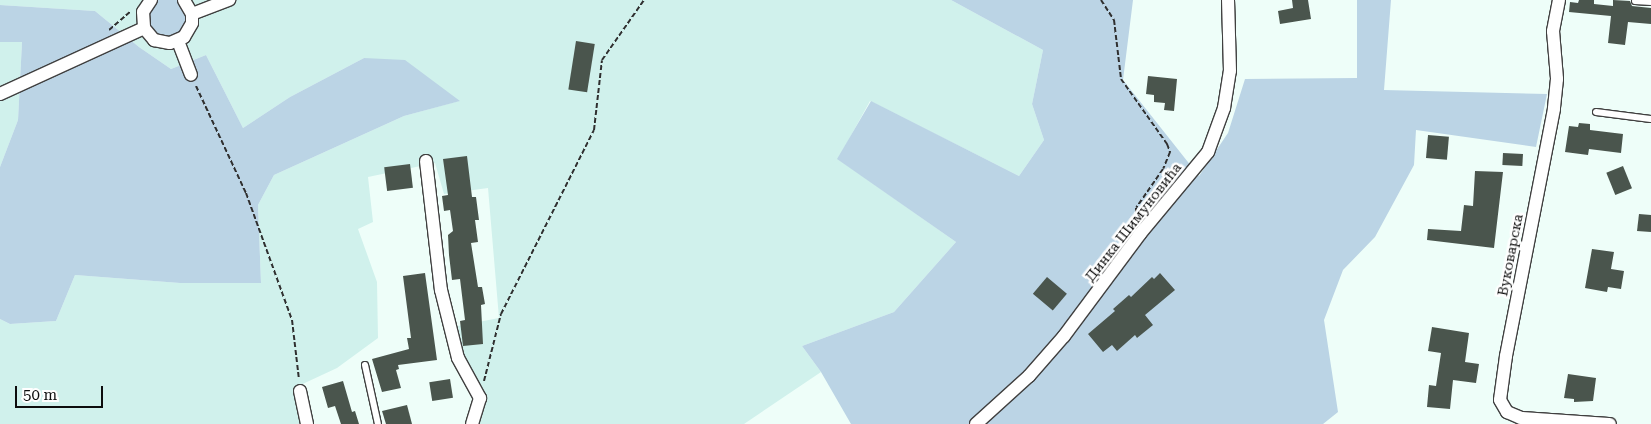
<!DOCTYPE html>
<meta charset="utf-8">
<style>
body{margin:0}
#map{position:relative;width:1651px;height:424px;overflow:hidden;background:#eefef9;font-family:"Roboto Serif",serif}
div>[style]{position:absolute}
.farmland>*{inset:0;background:#d0f1ec}
.green>*{inset:0;background:#bbd4e5}
.building>*{inset:0;background:#4a554d;transform-origin:0 0}
.path>*{height:2px;margin-top:-1px;transform-origin:0;background:repeating-linear-gradient(90deg,#2f2f2f 0 5px,transparent 0 7.5px)}
.roads{filter:drop-shadow(1px 0 #404040) drop-shadow(-1px 0 #404040) drop-shadow(0 1px #404040) drop-shadow(0 -1px #404040)}
.service>*{height:6px;margin:-3px;padding:0 3px;transform-origin:3px;border-radius:3px;background:#fff}
.minor>*{height:12px;margin:-6px;padding:0 6px;transform-origin:6px;border-radius:6px;background:#fff}
span{translate:-50% -50%;white-space:nowrap;text-align:center;line-height:1.15;-webkit-text-stroke:5px #fff;paint-order:stroke}
.street-label{font-size:14px;color:#0d0d0d}
.scale{position:absolute;left:15px;top:386px;width:88px;height:22px;box-sizing:border-box;border:2px solid #0d0d0d;border-top:0;padding-left:6px;font-size:15px;line-height:18px;white-space:nowrap;color:#0d0d0d;-webkit-text-stroke:4px #fff;paint-order:stroke}
</style>
<div id="map">
<div class="farmland">
<i style="clip-path:polygon(0 0,951px 0,1043px 50px,1032px 104px,1044px 140px,1019px 176px,870px 101px,838px 159px,956px 242px,894px 312px,802px 346px,821px 372px,744px 424px,478px 424px,484px 391px,464px 366px,458px 326px,499px 318px,488px 188px,444px 194px,435px 163px,368px 177px,373px 222px,358px 229px,377px 282px,378px 338px,337px 368px,294px 388px,305px 424px,0 424px,0 319px,10px 324px,56px 321px,75px 275px,180px 283px,261px 283px,258px 205px,274px 175px,404px 116px,459px 101px,364px 58px,290px 97px,243px 128px,206px 55px,171px 69px,139px 47px,95px 11px,0 5px)"></i>
<i style="clip-path:polygon(0 42px,22px 42px,18px 120px,0 167px)"></i>
</div>
<div class="green">
<i style="clip-path:polygon(157px 0,178px 0,189px 21px,177px 39px,150px 33px,147px 12px)"></i>
<i style="clip-path:polygon(951px 0,1133px 0,1123px 80px,1199px 176px,1228px 133px,1245px 79px,1357px 78px,1357px 0,1391px 0,1384px 90px,1547px 94px,1536px 147px,1416px 130px,1414px 165px,1375px 237px,1343px 270px,1324px 320px,1338px 412px,1323px 424px,851px 424px,821px 372px,802px 346px,894px 312px,956px 242px,837px 159px,871px 101px,1019px 176px,1044px 140px,1032px 104px,1043px 50px)"></i>
<i style="clip-path:polygon(0 5px,95px 11px,139px 47px,171px 69px,206px 55px,243px 128px,290px 97px,364px 58px,405px 60px,460px 101px,404px 116px,274px 175px,258px 205px,261px 283px,180px 283px,75px 275px,56px 321px,10px 324px,0 319px,0 167px,18px 120px,22px 42px,0 42px)"></i>
</div>
<div class="building">
<i style="clip-path:polygon(1292px 0,1308px 0,1311px 19px,1280px 24px,1278px 11px,1293px 8px)"></i>
<i style="clip-path:polygon(1579px 0,1594px 0,1594px 4px,1613px 6px,1613px 0,1630px 1px,1632px 6px,1651px 8px,1651px 24px,1628px 22px,1625px 45px,1608px 43px,1611px 16px,1569px 12px,1570px 2px,1578px 3px)"></i>
<i style="left:576px;top:41px;width:19px;height:49px;rotate:9deg"></i>
<i style="clip-path:polygon(1148px 76px,1177px 79px,1174px 111px,1164px 110px,1165px 103px,1154px 102px,1154px 95px,1146px 94px)"></i>
<i style="clip-path:polygon(1579px 123px,1590px 124px,1590px 130px,1623px 134px,1621px 153px,1589px 149px,1588px 155px,1565px 152px,1569px 126px,1578px 127px)"></i>
<i style="left:1428px;top:135px;width:21px;height:23px;rotate:5deg"></i>
<i style="left:1503px;top:153px;width:20px;height:12px;rotate:3deg"></i>
<i style="clip-path:polygon(467px 156px,472px 197px,476px 197px,479px 220px,475px 220px,478px 242px,471px 243px,478px 287px,482px 287px,485px 304px,481px 305px,483px 344px,463px 346px,460px 321px,465px 320px,460px 279px,452px 280px,449px 255px,448px 235px,453px 231px,450px 210px,444px 211px,442px 196px,448px 195px,443px 159px)"></i>
<i style="left:410px;top:164px;width:24px;height:26px;rotate:83deg"></i>
<i style="left:1623px;top:166px;width:24px;height:18px;rotate:68deg"></i>
<i style="clip-path:polygon(1475px 171px,1503px 172px,1494px 248px,1427px 240px,1428px 229px,1461px 231px,1464px 205px,1473px 206px)"></i>
<i style="clip-path:polygon(1639px 214px,1651px 215px,1651px 232px,1637px 231px)"></i>
<i style="clip-path:polygon(1592px 249px,1614px 252px,1611px 269px,1624px 271px,1621px 289px,1608px 287px,1607px 292px,1585px 288px)"></i>
<i style="clip-path:polygon(425px 273px,437px 360px,398px 365px,399px 369px,396px 370px,401px 388px,382px 392px,372px 359px,409px 349px,407px 338px,411px 338px,403px 276px)"></i>
<i style="clip-path:polygon(1160px 273px,1175px 290px,1145px 315px,1153px 325px,1137px 338px,1135px 335px,1117px 351px,1112px 345px,1103px 352px,1088px 334px,1115px 311px,1113px 309px,1129px 295px,1131px 297px,1152px 277px,1154px 279px)"></i>
<i style="left:1047px;top:277px;width:26px;height:22px;rotate:40deg"></i>
<i style="clip-path:polygon(1432px 327px,1469px 333px,1465px 362px,1479px 364px,1476px 383px,1453px 380px,1450px 409px,1427px 407px,1429px 385px,1436px 386px,1441px 353px,1428px 351px)"></i>
<i style="clip-path:polygon(1568px 374px,1596px 378px,1593px 401px,1574px 402px,1574px 399px,1564px 398px)"></i>
<i style="left:450px;top:379px;width:19px;height:21px;rotate:81deg"></i>
<i style="clip-path:polygon(343px 381px,352px 412px,355px 411px,359px 424px,341px 424px,335px 406px,328px 408px,322px 387px)"></i>
<i style="clip-path:polygon(407px 405px,412px 424px,386px 424px,382px 411px)"></i>
</div>
<div class="path">
<i style="left:1101px;top:0;width:24px;rotate:57deg"></i>
<i style="left:1114px;top:20px;width:59px;rotate:83.2deg"></i>
<i style="left:1121px;top:79px;width:80px;rotate:54.7deg"></i>
<i style="left:1167px;top:144px;width:9px;rotate:69deg"></i>
<i style="left:1170px;top:152px;width:18px;rotate:112deg"></i>
<i style="left:1163px;top:169px;width:47px;rotate:124.7deg"></i>
<i style="left:1136px;top:208px;width:12px;rotate:90deg"></i>
<i style="left:109px;top:30px;width:28px;rotate:-41deg"></i>
<i style="left:196px;top:86px;width:118px;rotate:65deg"></i>
<i style="left:246px;top:193px;width:135px;rotate:70.1deg"></i>
<i style="left:292px;top:320px;width:60px;rotate:83.3deg"></i>
<i style="left:484px;top:381px;width:69px;rotate:-75.8deg"></i>
<i style="left:501px;top:314px;width:206px;rotate:-63.2deg"></i>
<i style="left:594px;top:130px;width:70px;rotate:-83.5deg"></i>
<i style="left:602px;top:60px;width:73px;rotate:-55deg"></i>
</div>
<div class="roads">
<div class="service">
<i style="left:1635px;top:1px;width:16px;rotate:4deg"></i>
<i style="left:1596px;top:112px;width:55px;rotate:7.3deg"></i>
<i style="left:365px;top:365px;width:60px;rotate:77.6deg"></i>
</div>
<div class="minor">
<i style="left:151px;top:0;width:14px;rotate:124deg"></i>
<i style="left:143px;top:12px;width:16px;rotate:86deg"></i>
<i style="left:144px;top:28px;width:16px;rotate:50deg"></i>
<i style="left:154px;top:40px;width:16px;rotate:11deg"></i>
<i style="left:170px;top:43px;width:15px;rotate:-23deg"></i>
<i style="left:184px;top:37px;width:16px;rotate:-60deg"></i>
<i style="left:192px;top:23px;width:9px;rotate:-90deg"></i>
<i style="left:192px;top:14px;width:16px;rotate:-120deg"></i>
<i style="left:1559px;top:0;width:32px;rotate:101deg"></i>
<i style="left:1553px;top:31px;width:48px;rotate:85.2deg"></i>
<i style="left:1557px;top:79px;width:30px;rotate:96deg"></i>
<i style="left:1554px;top:109px;width:252px;rotate:101deg"></i>
<i style="left:1506px;top:356px;width:44px;rotate:97.8deg"></i>
<i style="left:1500px;top:400px;width:14px;rotate:60deg"></i>
<i style="left:1507px;top:412px;width:15px;rotate:23deg"></i>
<i style="left:1521px;top:418px;width:89px;rotate:3.9deg"></i>
<i style="left:192px;top:14px;width:40px;rotate:-21deg"></i>
<i style="left:178px;top:41px;width:36px;rotate:69deg"></i>
<i style="left:0;top:94px;width:158px;rotate:-24.6deg"></i>
<i style="left:426px;top:161px;width:130px;rotate:83.4deg"></i>
<i style="left:441px;top:290px;width:70px;rotate:76deg"></i>
<i style="left:458px;top:358px;width:46px;rotate:61.2deg"></i>
<i style="left:480px;top:398px;width:27px;rotate:107deg"></i>
<i style="left:300px;top:391px;width:34px;rotate:78deg"></i>
<i style="left:976px;top:424px;width:72px;rotate:-42.2deg"></i>
<i style="left:1029px;top:376px;width:53px;rotate:-48.8deg"></i>
<i style="left:1064px;top:336px;width:127px;rotate:-53.3deg"></i>
<i style="left:1140px;top:234px;width:107px;rotate:-50.3deg"></i>
<i style="left:1208px;top:152px;width:47px;rotate:-70deg"></i>
<i style="left:1224px;top:108px;width:37px;rotate:-81deg"></i>
<i style="left:1230px;top:71px;width:71px;rotate:-91.6deg"></i>
</div>
</div>
<div class="street-label">
<span style="left:1133px;top:222px;rotate:-52deg">Динка Шимуновића</span>
<span style="left:1510px;top:255px;rotate:-79deg">Вуковарска</span>
</div>
<div class="scale">50 m</div>
</div>
